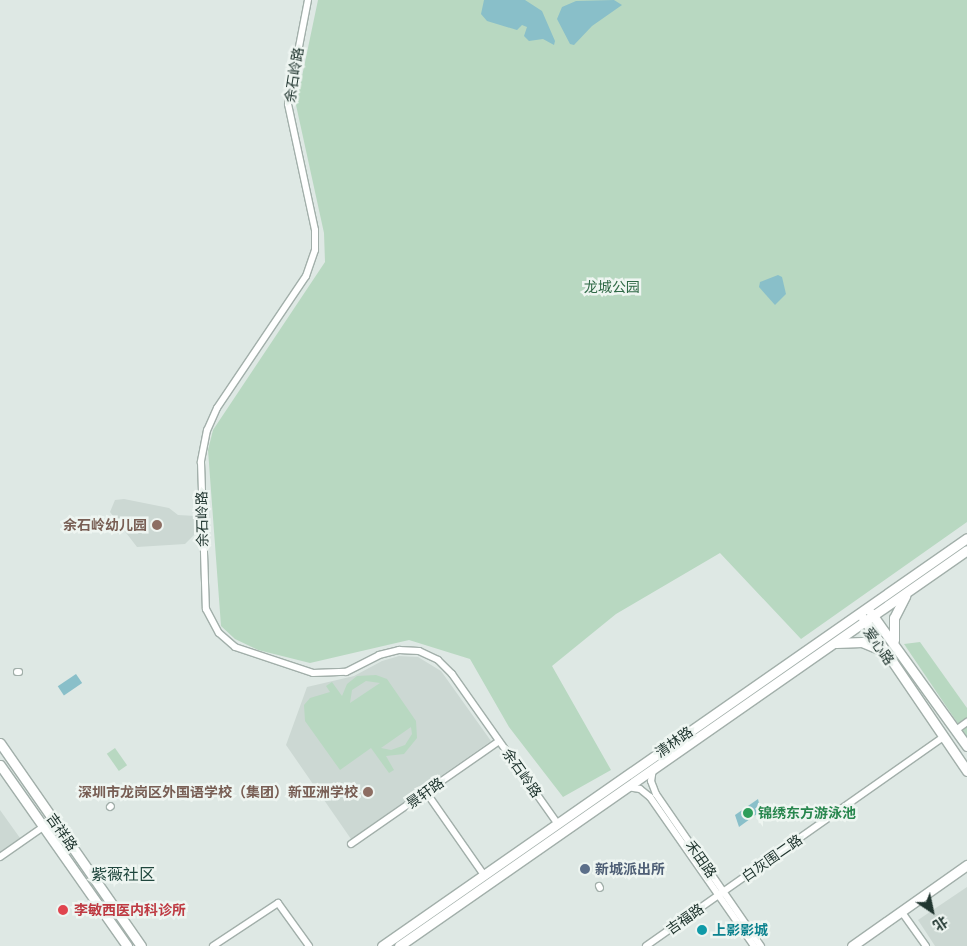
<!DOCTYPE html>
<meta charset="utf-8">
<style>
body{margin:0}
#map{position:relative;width:967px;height:946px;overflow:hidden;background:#dee8e4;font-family:Raleway,"Noto Sans SC",sans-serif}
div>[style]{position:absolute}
.built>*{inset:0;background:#ccd8d3}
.green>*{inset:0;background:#b8d8c1;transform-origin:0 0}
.water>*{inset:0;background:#89bfc9;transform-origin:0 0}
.roads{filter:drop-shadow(1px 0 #a2afaa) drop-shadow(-1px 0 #a2afaa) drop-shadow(0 1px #a2afaa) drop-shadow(0 -1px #a2afaa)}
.street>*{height:6px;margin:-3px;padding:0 3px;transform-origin:3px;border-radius:3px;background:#fff}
.secondary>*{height:9px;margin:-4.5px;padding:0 4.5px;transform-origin:4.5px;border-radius:4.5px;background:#fff}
.dots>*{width:14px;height:14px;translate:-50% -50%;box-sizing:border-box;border:2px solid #eef5f1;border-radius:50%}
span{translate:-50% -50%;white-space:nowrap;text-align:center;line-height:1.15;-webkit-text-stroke:5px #eef5f1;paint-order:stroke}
.street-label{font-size:14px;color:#213630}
.park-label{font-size:14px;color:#2f6946}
.education-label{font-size:14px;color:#785e54;font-weight:700}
.right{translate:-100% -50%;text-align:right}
.leisure-label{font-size:14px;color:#27864d;font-weight:700}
.left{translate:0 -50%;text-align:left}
.service-label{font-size:14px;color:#4e5e75;font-weight:700}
.health-label{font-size:14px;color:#be3a42;font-weight:700}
.culture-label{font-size:14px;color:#0d838f;font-weight:700}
.quarter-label{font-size:16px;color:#1f463d}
.north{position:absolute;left:907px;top:886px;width:50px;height:50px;-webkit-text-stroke:4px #eef5f1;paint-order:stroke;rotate:146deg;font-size:14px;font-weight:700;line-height:20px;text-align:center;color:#213630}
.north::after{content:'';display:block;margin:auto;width:18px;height:22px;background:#213630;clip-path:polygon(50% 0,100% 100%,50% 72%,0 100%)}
</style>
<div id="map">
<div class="built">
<i style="clip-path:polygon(124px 499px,169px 508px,178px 515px,196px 516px,196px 533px,185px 544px,137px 547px,110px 512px,115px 500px)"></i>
<i style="clip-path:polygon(399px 656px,418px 657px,441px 671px,491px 741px,351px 839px,286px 745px,307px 687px,354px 676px,382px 661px)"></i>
<i style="clip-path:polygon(0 810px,20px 838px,0 852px)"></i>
<i style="clip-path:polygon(967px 887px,967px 946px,935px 946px,918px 920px)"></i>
</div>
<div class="green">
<i style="clip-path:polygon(318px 0,967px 0,967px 522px,801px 639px,720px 553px,616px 614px,552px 666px,611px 770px,563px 797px,509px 727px,470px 659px,409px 640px,310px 663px,258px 650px,235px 639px,221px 626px,208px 450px,213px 430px,325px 262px,324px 233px,296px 105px)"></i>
<i style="clip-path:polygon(920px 642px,967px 708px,967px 737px,904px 644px)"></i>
<i style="clip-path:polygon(evenodd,376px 675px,387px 679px,416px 721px,417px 738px,404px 754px,386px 756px,394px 770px,389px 773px,371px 748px,340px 770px,305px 721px,304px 705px,310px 698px,330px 692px,326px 686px,332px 682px,342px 696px,347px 684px,357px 676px,376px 675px,366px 681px,380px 683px,350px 703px,352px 690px,366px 681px,376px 675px,411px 727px,412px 734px,405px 745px,391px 750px,381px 748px,411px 727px)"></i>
<i style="left:115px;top:748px;width:21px;height:10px;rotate:55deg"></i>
</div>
<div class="water">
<i style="clip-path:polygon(484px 0,525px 0,542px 11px,555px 41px,554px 45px,543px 39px,529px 41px,524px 36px,527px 27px,522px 25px,517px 30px,487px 21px,481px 14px)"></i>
<i style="clip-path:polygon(614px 0,622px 5px,592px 26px,574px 45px,570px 44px,557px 19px,562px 7px,576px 1px)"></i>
<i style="clip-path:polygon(778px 275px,782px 277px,786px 294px,775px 305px,759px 287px,760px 282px)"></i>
<i style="left:76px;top:674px;width:11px;height:22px;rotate:56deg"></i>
<i style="clip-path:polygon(758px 799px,761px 811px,739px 827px,735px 815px)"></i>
</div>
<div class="roads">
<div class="street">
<i style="left:308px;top:0;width:106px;rotate:100.9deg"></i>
<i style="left:288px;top:104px;width:129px;rotate:77.9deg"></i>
<i style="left:315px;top:230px;width:20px;rotate:90deg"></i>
<i style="left:315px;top:250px;width:28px;rotate:109deg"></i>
<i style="left:306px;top:276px;width:159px;rotate:124deg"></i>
<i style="left:217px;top:408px;width:24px;rotate:114deg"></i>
<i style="left:207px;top:430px;width:33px;rotate:101deg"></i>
<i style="left:201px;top:462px;width:147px;rotate:88.1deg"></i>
<i style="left:206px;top:609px;width:27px;rotate:62deg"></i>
<i style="left:219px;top:633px;width:21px;rotate:41deg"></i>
<i style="left:235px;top:647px;width:82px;rotate:18.4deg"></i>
<i style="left:313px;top:673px;width:33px;rotate:-2deg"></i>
<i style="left:346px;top:672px;width:37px;rotate:-27deg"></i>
<i style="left:379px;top:655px;width:21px;rotate:-14deg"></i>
<i style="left:399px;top:650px;width:20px;rotate:3deg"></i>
<i style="left:419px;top:651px;width:21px;rotate:25deg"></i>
<i style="left:438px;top:660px;width:20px;rotate:45deg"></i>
<i style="left:452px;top:674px;width:182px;rotate:54.8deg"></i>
<i style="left:17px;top:672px;width:2px"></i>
<i style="left:956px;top:730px;width:14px;rotate:-36deg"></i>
<i style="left:653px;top:769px;width:12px;rotate:99deg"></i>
<i style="left:651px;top:781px;width:14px;rotate:69deg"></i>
<i style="left:656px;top:794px;width:185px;rotate:55.4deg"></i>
<i style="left:627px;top:787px;width:13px;rotate:9deg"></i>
<i style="left:640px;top:789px;width:13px;rotate:39deg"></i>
<i style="left:650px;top:797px;width:182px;rotate:55.1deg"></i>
<i style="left:426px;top:792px;width:101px;rotate:55.1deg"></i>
<i style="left:110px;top:807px;width:1px;rotate:-45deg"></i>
<i style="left:351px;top:844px;width:180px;rotate:-34.8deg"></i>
<i style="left:0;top:857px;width:52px;rotate:-34.9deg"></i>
<i style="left:599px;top:886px;width:2px;rotate:63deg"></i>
<i style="left:901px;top:911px;width:43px;rotate:54.5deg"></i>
<i style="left:213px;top:946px;width:78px;rotate:-33.5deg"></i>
<i style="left:278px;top:903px;width:53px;rotate:54.2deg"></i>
<i style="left:646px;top:946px;width:363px;rotate:-35.1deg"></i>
</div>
<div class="secondary">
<i style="left:871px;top:613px;width:164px;rotate:54.2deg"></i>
<i style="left:863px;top:618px;width:185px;rotate:55.8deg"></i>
<i style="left:894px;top:640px;width:22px;rotate:-90deg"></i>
<i style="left:894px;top:618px;width:25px;rotate:-63deg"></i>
<i style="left:836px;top:643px;width:26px;rotate:-2deg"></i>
<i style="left:862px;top:642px;width:21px;rotate:23deg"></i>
<i style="left:0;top:743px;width:247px;rotate:55.2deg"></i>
<i style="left:0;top:765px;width:221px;rotate:54.9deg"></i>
<i style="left:382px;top:946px;width:713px;rotate:-34.89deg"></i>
<i style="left:399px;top:946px;width:692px;rotate:-34.88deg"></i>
<i style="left:852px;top:946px;width:141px;rotate:-35.2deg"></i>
</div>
</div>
<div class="dots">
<i style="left:157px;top:525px;background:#8d6e63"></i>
<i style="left:368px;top:792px;background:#8d6e63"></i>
<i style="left:748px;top:813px;background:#2e9e5b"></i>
<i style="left:585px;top:869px;background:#5c6f8a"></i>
<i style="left:63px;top:910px;background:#e0444e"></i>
<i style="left:702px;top:930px;background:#0f9aa8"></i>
</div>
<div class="street-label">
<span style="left:294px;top:75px;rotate:-81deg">余石岭路</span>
<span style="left:202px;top:519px;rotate:-91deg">余石岭路</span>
<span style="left:879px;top:646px;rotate:55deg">爱心路</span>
<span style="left:674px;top:742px;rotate:-35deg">清林路</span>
<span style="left:522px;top:773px;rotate:55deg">余石岭路</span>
<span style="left:425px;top:793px;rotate:-35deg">景轩路</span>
<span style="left:62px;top:832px;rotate:55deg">吉祥路</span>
<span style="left:772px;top:858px;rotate:-35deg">白灰围二路</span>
<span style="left:701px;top:859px;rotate:55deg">禾田路</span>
<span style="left:685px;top:919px;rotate:-35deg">吉福路</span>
</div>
<div class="park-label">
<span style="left:612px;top:287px">龙城公园</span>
</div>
<div class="education-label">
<span class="right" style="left:147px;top:525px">余石岭幼儿园</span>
<span class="right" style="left:358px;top:792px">深圳市龙岗区外国语学校（集团）新亚洲学校</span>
</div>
<div class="leisure-label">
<span class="left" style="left:758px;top:813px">锦绣东方游泳池</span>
</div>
<div class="service-label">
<span class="left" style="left:595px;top:869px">新城派出所</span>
</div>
<div class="health-label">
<span class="left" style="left:74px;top:910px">李敏西医内科诊所</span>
</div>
<div class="culture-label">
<span class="left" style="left:712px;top:930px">上影影城</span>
</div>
<div class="quarter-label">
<span style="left:123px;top:875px">紫薇社区</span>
</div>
<div class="north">北</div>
</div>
